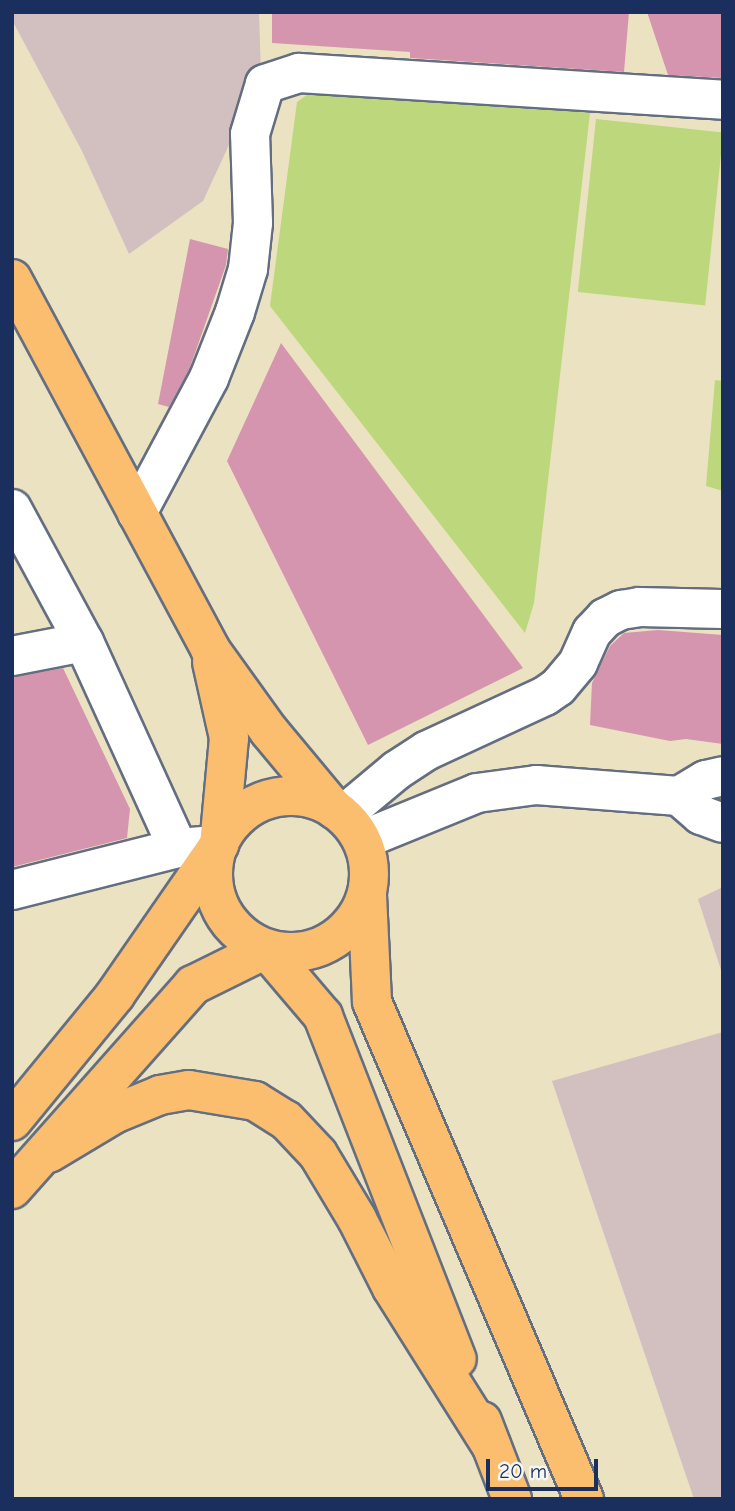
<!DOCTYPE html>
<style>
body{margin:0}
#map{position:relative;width:735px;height:1511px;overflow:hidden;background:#ebe2c1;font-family:"Comic Neue",sans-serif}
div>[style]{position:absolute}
.industrial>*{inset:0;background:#d2bfc0}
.green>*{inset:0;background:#bdd77c;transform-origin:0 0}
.building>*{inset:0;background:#d595ae}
.roads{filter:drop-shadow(2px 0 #646e81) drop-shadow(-2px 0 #646e81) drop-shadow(0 2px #646e81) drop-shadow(0 -2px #646e81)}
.minor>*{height:38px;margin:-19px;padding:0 19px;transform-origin:19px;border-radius:19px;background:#fff}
.major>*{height:38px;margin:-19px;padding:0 19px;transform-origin:19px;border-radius:19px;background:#fbbd6e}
.major>.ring{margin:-19px;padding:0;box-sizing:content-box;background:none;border:38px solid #fbbd6e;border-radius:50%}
.highway>*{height:38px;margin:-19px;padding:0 19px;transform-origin:19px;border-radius:19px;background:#fbbd6e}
span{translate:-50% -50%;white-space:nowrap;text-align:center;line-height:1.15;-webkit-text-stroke:5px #f6f6f2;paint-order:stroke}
.frame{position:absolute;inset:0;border:14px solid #1b2f5e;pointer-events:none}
.scale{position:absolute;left:486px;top:1459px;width:112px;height:32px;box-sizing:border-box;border:4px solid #1b2f5e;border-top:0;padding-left:9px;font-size:21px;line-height:24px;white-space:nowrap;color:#1b2f5e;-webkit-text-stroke:5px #f6f6f2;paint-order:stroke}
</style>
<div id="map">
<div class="industrial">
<i style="clip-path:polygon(12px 12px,259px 12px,261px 76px,203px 201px,129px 254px,82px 151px,12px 20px)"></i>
<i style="clip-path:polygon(723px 887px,723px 976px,698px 899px)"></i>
<i style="clip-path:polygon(723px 1032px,723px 1499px,694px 1499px,552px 1081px)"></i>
</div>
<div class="green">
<i style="clip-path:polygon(318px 87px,590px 113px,534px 603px,525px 633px,270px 306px,297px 102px)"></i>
<i style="left:596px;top:119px;width:128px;height:174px;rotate:6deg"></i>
<i style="clip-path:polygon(715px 380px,723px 381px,723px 491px,706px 486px)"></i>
</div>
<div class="building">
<i style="clip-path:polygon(272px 12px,629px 12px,624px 72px,410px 58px,410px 52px,272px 43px)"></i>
<i style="clip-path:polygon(647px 12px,723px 12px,723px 78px,668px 75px)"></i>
<i style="clip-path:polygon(190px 239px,228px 249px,226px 265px,189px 370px,169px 407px,158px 404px)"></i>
<i style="clip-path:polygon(281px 343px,523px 668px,368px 745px,227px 461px)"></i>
<i style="clip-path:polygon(658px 630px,723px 635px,723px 744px,686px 739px,670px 741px,590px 725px,592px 683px,610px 646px,624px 633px)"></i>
<i style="clip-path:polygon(63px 668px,130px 809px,127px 838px,12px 867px,12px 677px)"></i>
</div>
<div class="roads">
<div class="minor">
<i style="left:12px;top:509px;width:151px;rotate:61.6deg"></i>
<i style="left:84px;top:642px;width:226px;rotate:65.5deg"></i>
<i style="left:137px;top:513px;width:153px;rotate:-61.9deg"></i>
<i style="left:209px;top:378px;width:71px;rotate:-68.5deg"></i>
<i style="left:235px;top:312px;width:45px;rotate:-73.2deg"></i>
<i style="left:248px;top:269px;width:46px;rotate:-83.8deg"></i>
<i style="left:253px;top:223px;width:89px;rotate:-91.9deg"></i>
<i style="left:250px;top:134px;width:52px;rotate:-73.3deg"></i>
<i style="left:265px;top:84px;width:36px;rotate:-18deg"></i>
<i style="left:299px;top:73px;width:425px;rotate:3.6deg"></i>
<i style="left:12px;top:656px;width:73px;rotate:-11deg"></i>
<i style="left:679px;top:796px;width:31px;rotate:-31deg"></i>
<i style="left:706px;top:780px;width:17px;rotate:-13deg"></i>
<i style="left:343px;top:815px;width:70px;rotate:-39.8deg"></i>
<i style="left:397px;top:770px;width:35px;rotate:-33deg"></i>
<i style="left:426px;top:751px;width:131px;rotate:-24.8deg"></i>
<i style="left:545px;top:696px;width:16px;rotate:-35deg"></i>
<i style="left:558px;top:687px;width:31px;rotate:-50deg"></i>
<i style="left:578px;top:663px;width:34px;rotate:-66deg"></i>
<i style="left:592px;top:632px;width:19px;rotate:-47deg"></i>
<i style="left:605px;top:618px;width:18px;rotate:-27deg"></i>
<i style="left:621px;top:610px;width:18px;rotate:-9deg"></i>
<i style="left:639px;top:607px;width:84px;rotate:1.4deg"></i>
<i style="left:362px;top:840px;width:124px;rotate:-22.2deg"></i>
<i style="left:477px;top:793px;width:60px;rotate:-7.7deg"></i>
<i style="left:536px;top:785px;width:143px;rotate:4.4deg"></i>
<i style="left:679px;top:796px;width:29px;rotate:41deg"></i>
<i style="left:701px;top:815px;width:23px;rotate:20deg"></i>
<i style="left:12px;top:890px;width:171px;rotate:-14.2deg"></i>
<i style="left:178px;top:848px;width:25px;rotate:-5deg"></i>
</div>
<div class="major">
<i style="left:12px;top:279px;width:420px;rotate:61.8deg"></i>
<i style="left:210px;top:649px;width:101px;rotate:54.3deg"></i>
<i style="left:269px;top:731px;width:102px;rotate:50.2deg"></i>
<i style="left:212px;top:662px;width:78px;rotate:77.4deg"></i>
<i style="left:229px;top:738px;width:107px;rotate:95.3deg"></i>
<i class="ring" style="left:213px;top:796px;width:118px;height:118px"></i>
<i style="left:367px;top:895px;width:107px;rotate:87.3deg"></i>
<i style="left:372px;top:1002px;width:540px;rotate:66.9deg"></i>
<i style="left:266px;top:949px;width:88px;rotate:49.6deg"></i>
<i style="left:323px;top:1016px;width:368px;rotate:68.7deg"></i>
<i style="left:49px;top:1153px;width:76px;rotate:-31deg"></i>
<i style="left:114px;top:1114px;width:50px;rotate:-22.4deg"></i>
<i style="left:160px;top:1095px;width:29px;rotate:-10deg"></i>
<i style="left:189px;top:1090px;width:67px;rotate:9.5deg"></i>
<i style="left:255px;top:1101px;width:36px;rotate:32deg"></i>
<i style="left:286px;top:1120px;width:47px;rotate:46.7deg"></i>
<i style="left:318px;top:1154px;width:76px;rotate:59deg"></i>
<i style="left:357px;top:1219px;width:77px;rotate:63.1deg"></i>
<i style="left:392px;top:1288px;width:186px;rotate:57.8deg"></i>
<i style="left:482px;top:1421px;width:84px;rotate:69deg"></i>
</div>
<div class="highway">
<i style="left:12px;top:1121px;width:163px;rotate:-50.7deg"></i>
<i style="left:115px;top:995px;width:183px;rotate:-55.3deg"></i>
<i style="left:12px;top:1189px;width:273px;rotate:-48.4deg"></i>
<i style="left:193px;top:985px;width:81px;rotate:-26.3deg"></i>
</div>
</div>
<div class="frame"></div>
<div class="scale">20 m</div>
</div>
